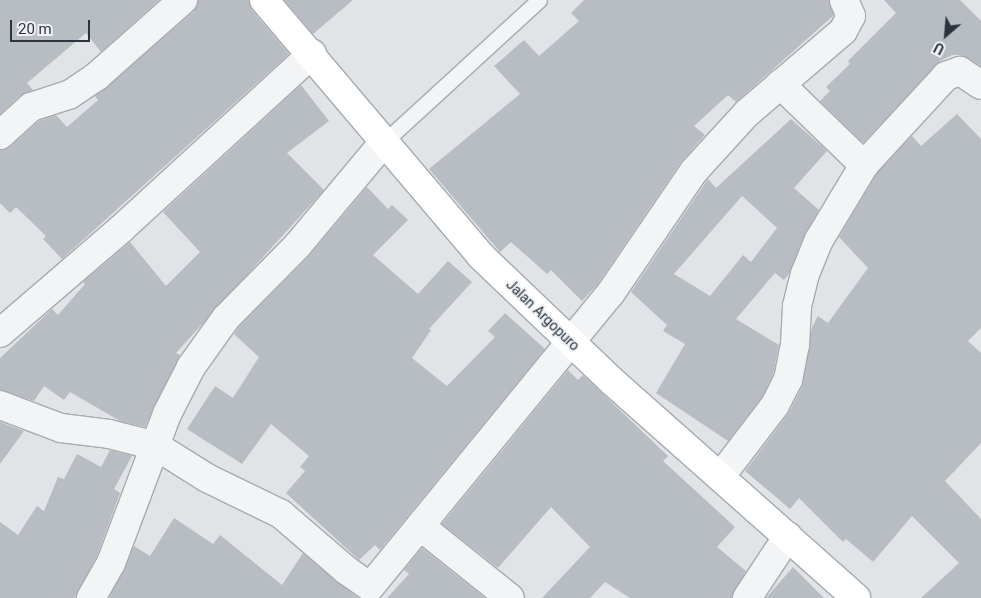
<!DOCTYPE html>
<style>
body{margin:0}
#map{position:relative;width:981px;height:598px;overflow:hidden;background:#e0e4e7;font-family:Roboto,sans-serif}
div>[style]{position:absolute}
.building>*{inset:0;background:#b8bdc3}
.roads{filter:drop-shadow(1px 0 #a6abb1) drop-shadow(-1px 0 #a6abb1) drop-shadow(0 1px #a6abb1) drop-shadow(0 -1px #a6abb1)}
.lane>*{height:15px;margin:-7.5px;padding:0 7.5px;transform-origin:7.5px;border-radius:7.5px;background:#f2f4f6}
.street>*{height:28px;margin:-14px;padding:0 14px;transform-origin:14px;border-radius:14px;background:#f2f4f6}
.secondary>*{height:28px;margin:-14px;padding:0 14px;transform-origin:14px;border-radius:14px;background:#fff}
span{translate:-50% -50%;white-space:nowrap;text-align:center;line-height:1.15;-webkit-text-stroke:4px #eff2f5;paint-order:stroke}
.street-label{font-size:14px;color:#2b333d}
.north{position:absolute;left:921px;top:10px;width:50px;height:50px;-webkit-text-stroke:4px #eff2f5;paint-order:stroke;rotate:207deg;font-size:14px;font-weight:700;line-height:20px;text-align:center;color:#2b333d}
.north::after{content:'';display:block;margin:auto;width:18px;height:22px;background:#2b333d;clip-path:polygon(50% 0,100% 100%,50% 72%,0 100%)}
.scale{position:absolute;left:10px;top:20px;width:80px;height:22px;box-sizing:border-box;border:2px solid #2b333d;border-top:0;padding-left:6px;font-size:15px;line-height:18px;white-space:nowrap;color:#2b333d;-webkit-text-stroke:4px #eff2f5;paint-order:stroke}
</style>
<div id="map">
<div class="building">
<i style="clip-path:polygon(0 0,159px 0,101px 52px,86px 33px,27px 83px,33px 90px,21px 95px,0 114px)"></i>
<i style="clip-path:polygon(198px 0,249px 0,252px 10px,289px 54px,62px 259px,43px 239px,46px 236px,16px 207px,10px 213px,0 203px,0 150px,10px 147px,39px 121px,56px 115px,67px 127px,98px 100px,95px 96px,193px 12px)"></i>
<i style="clip-path:polygon(284px 0,353px 0,313px 34px)"></i>
<i style="clip-path:polygon(584px 0,829px 0,834px 15px,736px 102px,728px 95px,694px 126px,705px 135px,681px 162px,597px 285px,582px 301px,551px 270px,547px 274px,511px 242px,500px 252px,429px 169px,520px 94px,494px 66px,524px 40px,539px 56px,579px 21px,571px 13px)"></i>
<i style="clip-path:polygon(884px 0,960px 0,981px 21px,981px 66px,961px 55px,952px 55px,940px 61px,863px 143px,820px 101px,830px 91px,826px 87px,850px 64px,848px 61px,896px 13px)"></i>
<i style="clip-path:polygon(301px 85px,329px 121px,287px 153px,324px 190px,176px 353px,180px 355px,145px 427px,120px 421px,70px 392px,64px 400px,44px 386px,34px 401px,0 390px,0 358px,52px 309px,58px 315px,85px 284px,83px 282px,130px 242px,166px 286px,200px 252px,163px 212px)"></i>
<i style="clip-path:polygon(957px 114px,981px 139px,981px 328px,968px 341px,981px 353px,981px 443px,945px 481px,981px 519px,981px 598px,921px 598px,959px 563px,912px 516px,873px 562px,846px 539px,843px 542px,799px 498px,790px 509px,745px 471px,788px 414px,802px 387px,812px 327px,818px 316px,828px 323px,868px 268px,839px 237px,877px 173px,912px 136px,921px 146px)"></i>
<i style="clip-path:polygon(evenodd,791px 119px,827px 151px,794px 188px,819px 210px,805px 234px,789px 274px,784px 280px,775px 273px,736px 319px,779px 345px,773px 375px,762px 397px,728px 441px,656px 393px,685px 344px,663px 331px,667px 325px,631px 292px,708px 179px,716px 188px,791px 119px,742px 196px,777px 228px,751px 262px,743px 255px,710px 296px,674px 274px,742px 196px)"></i>
<i style="clip-path:polygon(367px 187px,388px 209px,392px 205px,408px 220px,373px 255px,418px 294px,448px 261px,472px 282px,429px 329px,431px 330px,412px 358px,447px 386px,495px 337px,488px 331px,505px 313px,545px 349px,380px 550px,375px 545px,359px 560px,286px 493px,305px 471px,300px 467px,309px 456px,271px 424px,242px 464px,187px 429px,215px 386px,233px 398px,259px 357px,234px 334px,238px 328px,308px 257px)"></i>
<i style="clip-path:polygon(568px 370px,578px 380px,583px 375px,668px 456px,663px 461px,735px 527px,717px 547px,746px 571px,732px 598px,630px 598px,605px 582px,590px 598px,542px 598px,590px 547px,551px 507px,498px 568px,442px 524px)"></i>
<i style="clip-path:polygon(0 422px,24px 431px,0 464px)"></i>
<i style="clip-path:polygon(110px 450px,132px 456px,114px 489px,120px 493px,97px 556px,75px 598px,0 598px,0 522px,18px 535px,37px 506px,44px 511px,58px 477px,64px 479px,77px 454px,101px 467px)"></i>
<i style="clip-path:polygon(174px 518px,213px 544px,220px 535px,282px 585px,303px 553px,358px 598px,109px 598px,134px 546px,150px 556px)"></i>
<i style="clip-path:polygon(422px 548px,485px 598px,387px 598px,409px 574px,404px 570px)"></i>
<i style="clip-path:polygon(793px 567px,824px 598px,766px 598px)"></i>
</div>
<div class="roads">
<div class="lane">
<i style="left:384px;top:142px;width:210px;rotate:-42.5deg"></i>
</div>
<div class="street">
<i style="left:780px;top:84px;width:117px;rotate:44deg"></i>
<i style="left:0;top:135px;width:42px;rotate:-42.1deg"></i>
<i style="left:31px;top:107px;width:40px;rotate:-18deg"></i>
<i style="left:69px;top:95px;width:34px;rotate:-34deg"></i>
<i style="left:97px;top:76px;width:115px;rotate:-41.5deg"></i>
<i style="left:0;top:333px;width:161px;rotate:-40.7deg"></i>
<i style="left:122px;top:228px;width:258px;rotate:-42.5deg"></i>
<i style="left:0;top:405px;width:65px;rotate:20.7deg"></i>
<i style="left:61px;top:428px;width:48px;rotate:7.1deg"></i>
<i style="left:109px;top:434px;width:49px;rotate:14.3deg"></i>
<i style="left:156px;top:446px;width:60px;rotate:32.1deg"></i>
<i style="left:207px;top:478px;width:82px;rotate:25.9deg"></i>
<i style="left:281px;top:514px;width:86px;rotate:40.7deg"></i>
<i style="left:346px;top:570px;width:29px;rotate:35deg"></i>
<i style="left:370px;top:587px;width:379px;rotate:-50.7deg"></i>
<i style="left:610px;top:294px;width:149px;rotate:-55.7deg"></i>
<i style="left:694px;top:171px;width:79px;rotate:-47.6deg"></i>
<i style="left:747px;top:113px;width:126px;rotate:-40.5deg"></i>
<i style="left:843px;top:31px;width:17px;rotate:-62deg"></i>
<i style="left:851px;top:16px;width:17px;rotate:-114deg"></i>
<i style="left:720px;top:477px;width:91px;rotate:-52.6deg"></i>
<i style="left:775px;top:405px;width:28px;rotate:-63deg"></i>
<i style="left:788px;top:380px;width:36px;rotate:-79deg"></i>
<i style="left:795px;top:345px;width:39px;rotate:-87deg"></i>
<i style="left:797px;top:306px;width:33px;rotate:-76deg"></i>
<i style="left:805px;top:274px;width:37px;rotate:-68deg"></i>
<i style="left:819px;top:240px;width:87px;rotate:-59deg"></i>
<i style="left:864px;top:165px;width:121px;rotate:-47.3deg"></i>
<i style="left:946px;top:76px;width:15px;rotate:-20deg"></i>
<i style="left:960px;top:71px;width:25px;rotate:34deg"></i>
<i style="left:420px;top:526px;width:115px;rotate:38.7deg"></i>
<i style="left:91px;top:598px;width:40px;rotate:-60.3deg"></i>
<i style="left:111px;top:563px;width:159px;rotate:-69.4deg"></i>
<i style="left:167px;top:414px;width:53px;rotate:-62.9deg"></i>
<i style="left:191px;top:367px;width:60px;rotate:-54.5deg"></i>
<i style="left:226px;top:318px;width:101px;rotate:-45.4deg"></i>
<i style="left:297px;top:246px;width:136px;rotate:-50.1deg"></i>
<i style="left:747px;top:598px;width:74px;rotate:-56.5deg"></i>
</div>
<div class="secondary">
<i style="left:264px;top:0;width:336px;rotate:49.7deg"></i>
<i style="left:481px;top:256px;width:182px;rotate:43.7deg"></i>
<i style="left:613px;top:382px;width:325px;rotate:41.6deg"></i>
</div>
</div>
<div class="street-label">
<span style="left:543px;top:315px;rotate:44deg">Jalan Argopuro</span>
</div>
<div class="north">U</div>
<div class="scale">20 m</div>
</div>
